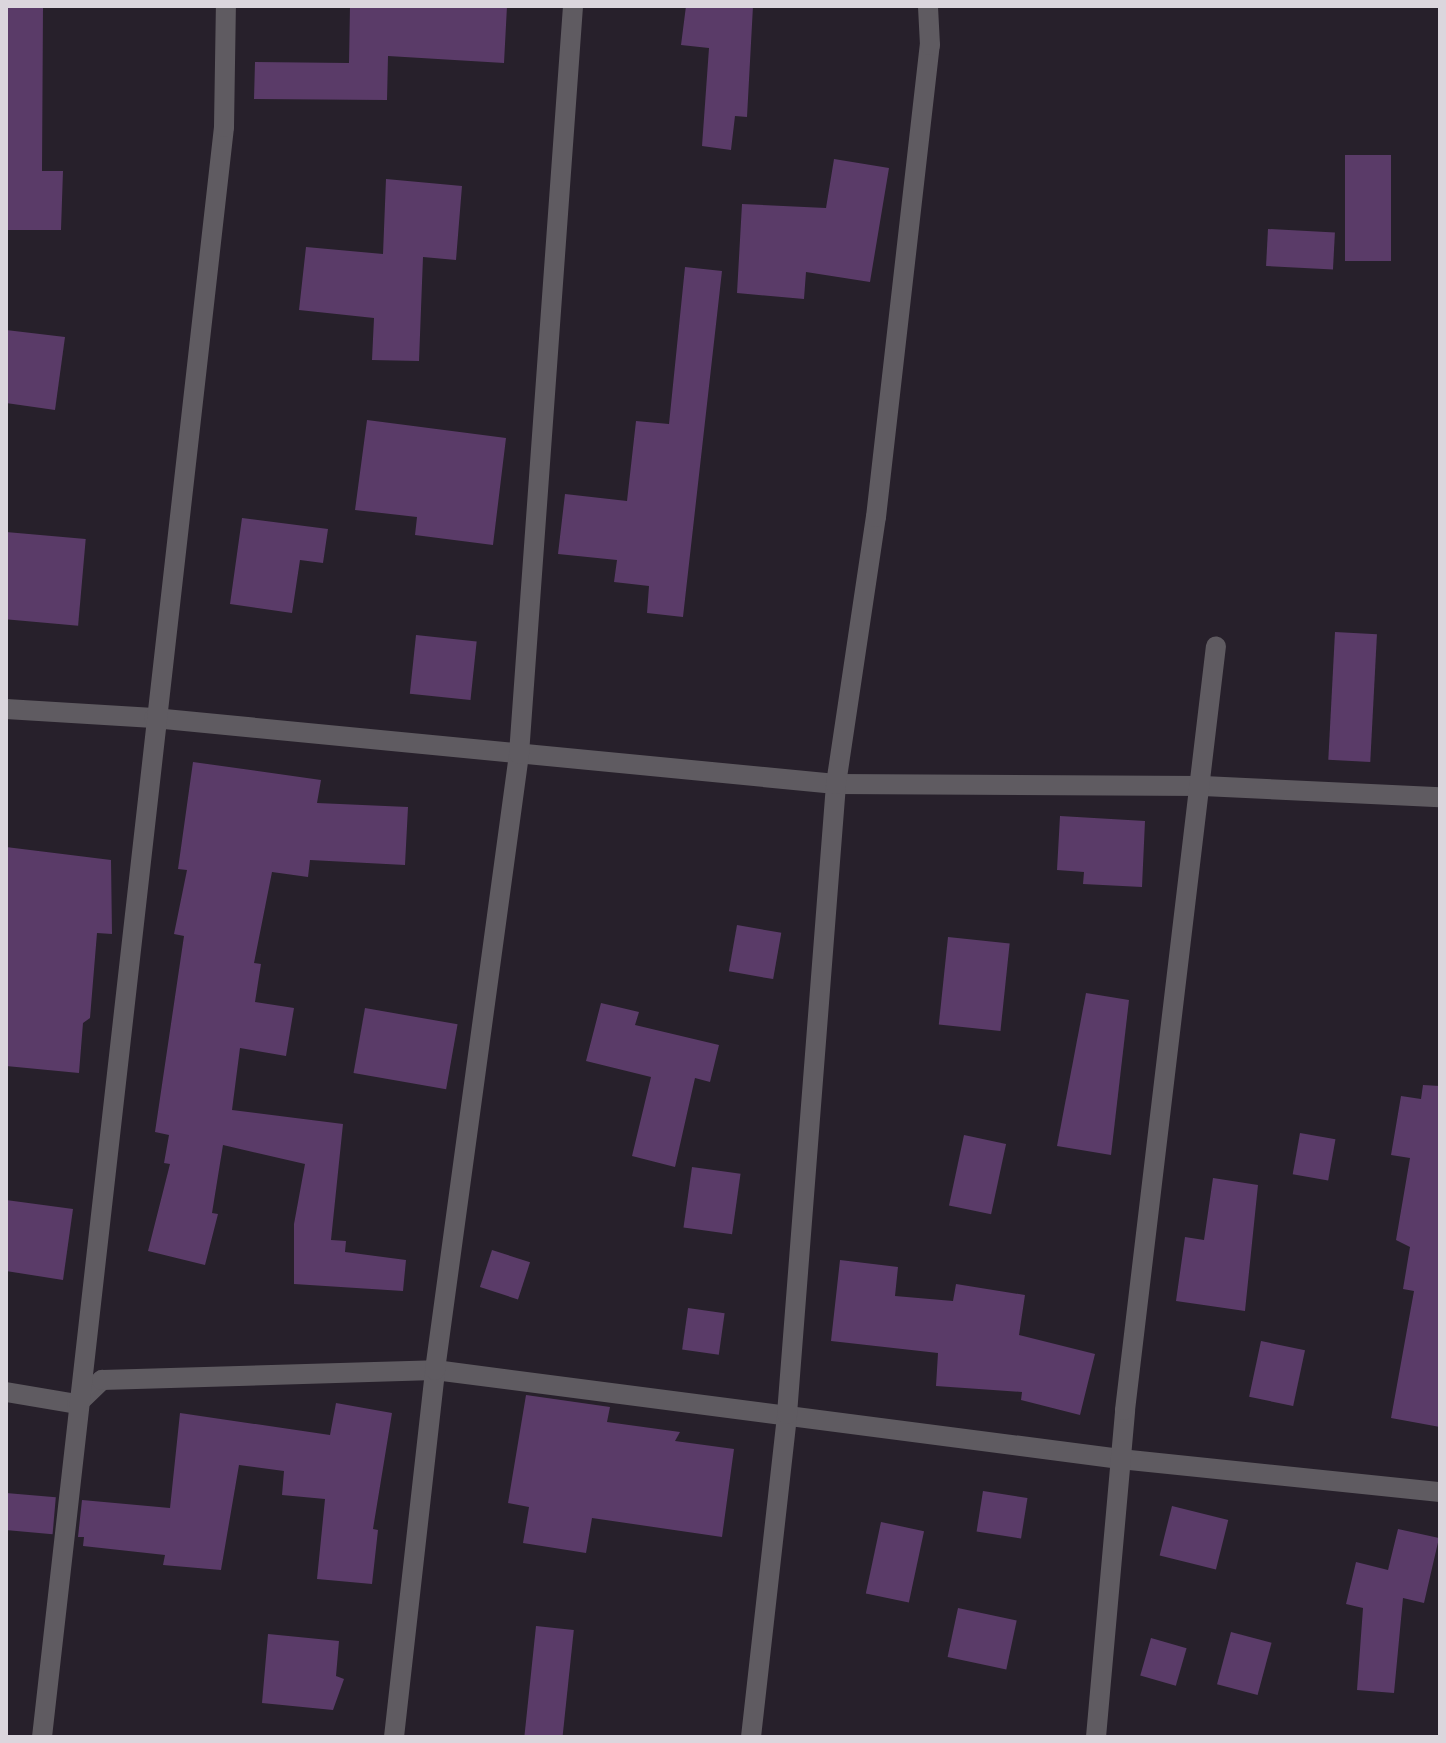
<!DOCTYPE html>
<style>
body{margin:0}
#map{position:relative;width:1446px;height:1743px;overflow:hidden;background:#27202b;font-family:"PT Serif",serif}
div>[style]{position:absolute}
.building>*{inset:0;background:#5a3b68;transform-origin:0 0}
.minor>*{height:20px;margin:-10px;padding:0 10px;transform-origin:10px;border-radius:10px;background:#5f5b61}
span{translate:-50% -50%;white-space:nowrap;text-align:center;line-height:1.15;-webkit-text-stroke:6px #27202b;paint-order:stroke}
.frame{position:absolute;inset:0;border:8px solid #dbd6dd;pointer-events:none}
</style>
<div id="map">
<div class="building">
<i style="clip-path:polygon(6px 6px,43px 6px,42px 171px,63px 171px,61px 230px,8px 230px)"></i>
<i style="clip-path:polygon(350px 6px,507px 6px,504px 63px,388px 56px,387px 100px,254px 99px,255px 62px,349px 63px)"></i>
<i style="clip-path:polygon(686px 6px,753px 6px,747px 117px,735px 116px,731px 150px,702px 146px,709px 48px,681px 45px)"></i>
<i style="left:1345px;top:155px;width:46px;height:106px"></i>
<i style="clip-path:polygon(834px 159px,889px 168px,870px 282px,806px 272px,804px 299px,737px 293px,742px 204px,826px 208px)"></i>
<i style="clip-path:polygon(386px 179px,462px 186px,456px 260px,423px 257px,419px 361px,372px 360px,374px 318px,299px 310px,306px 247px,383px 254px)"></i>
<i style="left:1268px;top:229px;width:67px;height:37px;rotate:3deg"></i>
<i style="clip-path:polygon(685px 267px,722px 271px,683px 617px,647px 613px,649px 586px,614px 582px,617px 560px,558px 554px,565px 494px,627px 501px,636px 421px,669px 424px)"></i>
<i style="clip-path:polygon(6px 330px,65px 337px,55px 410px,6px 403px)"></i>
<i style="clip-path:polygon(367px 420px,506px 438px,493px 545px,415px 535px,417px 517px,355px 510px)"></i>
<i style="clip-path:polygon(242px 518px,328px 529px,323px 563px,300px 560px,292px 613px,230px 604px)"></i>
<i style="left:6px;top:532px;width:80px;height:87px;rotate:5deg"></i>
<i style="left:1335px;top:632px;width:42px;height:128px;rotate:3deg"></i>
<i style="left:416px;top:635px;width:61px;height:59px;rotate:6deg"></i>
<i style="clip-path:polygon(193px 762px,321px 780px,317px 803px,408px 807px,405px 865px,310px 860px,308px 877px,272px 872px,254px 963px,261px 964px,255px 1002px,294px 1008px,286px 1056px,240px 1048px,232px 1110px,343px 1124px,331px 1240px,346px 1241px,345px 1252px,406px 1260px,403px 1291px,294px 1284px,294px 1224px,305px 1164px,223px 1145px,212px 1213px,218px 1214px,205px 1265px,148px 1251px,170px 1164px,164px 1163px,169px 1135px,155px 1132px,184px 936px,174px 934px,187px 870px,178px 869px)"></i>
<i style="clip-path:polygon(1060px 816px,1145px 821px,1142px 887px,1083px 884px,1084px 872px,1057px 870px)"></i>
<i style="clip-path:polygon(6px 847px,111px 860px,112px 934px,97px 933px,90px 1018px,83px 1023px,79px 1073px,6px 1066px)"></i>
<i style="left:737px;top:925px;width:45px;height:47px;rotate:10deg"></i>
<i style="left:948px;top:937px;width:62px;height:88px;rotate:6deg"></i>
<i style="clip-path:polygon(1086px 993px,1129px 1000px,1111px 1155px,1057px 1146px)"></i>
<i style="clip-path:polygon(601px 1003px,639px 1012px,635px 1025px,719px 1045px,710px 1082px,695px 1078px,675px 1167px,632px 1156px,651px 1077px,586px 1061px)"></i>
<i style="left:365px;top:1008px;width:94px;height:66px;rotate:10deg"></i>
<i style="clip-path:polygon(1423px 1085px,1440px 1086px,1440px 1427px,1391px 1418px,1414px 1291px,1403px 1289px,1410px 1247px,1396px 1240px,1410px 1158px,1391px 1155px,1401px 1096px,1421px 1099px)"></i>
<i style="left:1300px;top:1133px;width:36px;height:42px;rotate:10deg"></i>
<i style="left:964px;top:1135px;width:43px;height:72px;rotate:12deg"></i>
<i style="left:692px;top:1167px;width:49px;height:61px;rotate:8deg"></i>
<i style="clip-path:polygon(1213px 1178px,1258px 1185px,1245px 1311px,1176px 1301px,1185px 1237px,1204px 1240px)"></i>
<i style="clip-path:polygon(6px 1200px,73px 1209px,63px 1280px,6px 1271px)"></i>
<i style="left:492px;top:1250px;width:40px;height:39px;rotate:18deg"></i>
<i style="clip-path:polygon(840px 1260px,898px 1267px,895px 1296px,953px 1301px,956px 1284px,1025px 1295px,1019px 1335px,1095px 1354px,1080px 1415px,1021px 1400px,1022px 1392px,936px 1386px,938px 1353px,831px 1341px)"></i>
<i style="left:688px;top:1308px;width:37px;height:42px;rotate:8deg"></i>
<i style="left:1261px;top:1341px;width:45px;height:57px;rotate:12deg"></i>
<i style="clip-path:polygon(526px 1395px,610px 1407px,607px 1422px,680px 1432px,675px 1441px,734px 1449px,722px 1537px,592px 1518px,586px 1553px,523px 1543px,529px 1507px,508px 1503px)"></i>
<i style="clip-path:polygon(336px 1403px,392px 1413px,373px 1529px,378px 1530px,372px 1584px,317px 1579px,325px 1499px,282px 1495px,284px 1471px,239px 1465px,221px 1570px,163px 1565px,165px 1555px,83px 1546px,84px 1537px,78px 1537px,82px 1500px,170px 1508px,180px 1413px,330px 1435px)"></i>
<i style="left:983px;top:1491px;width:45px;height:41px;rotate:9deg"></i>
<i style="left:6px;top:1493px;width:50px;height:37px;rotate:5deg"></i>
<i style="left:1172px;top:1506px;width:58px;height:51px;rotate:14deg"></i>
<i style="left:881px;top:1522px;width:44px;height:73px;rotate:12deg"></i>
<i style="clip-path:polygon(1398px 1529px,1439px 1538px,1424px 1603px,1403px 1598px,1394px 1693px,1357px 1690px,1363px 1608px,1346px 1604px,1356px 1562px,1388px 1570px)"></i>
<i style="left:958px;top:1608px;width:60px;height:50px;rotate:12deg"></i>
<i style="left:536px;top:1626px;width:38px;height:112px;rotate:6deg"></i>
<i style="left:1231px;top:1632px;width:42px;height:54px;rotate:15deg"></i>
<i style="clip-path:polygon(268px 1634px,339px 1641px,336px 1676px,344px 1679px,333px 1710px,262px 1703px)"></i>
<i style="left:1151px;top:1638px;width:37px;height:39px;rotate:16deg"></i>
</div>
<div class="minor">
<i style="left:6px;top:709px;width:148px;rotate:3.5deg"></i>
<i style="left:154px;top:718px;width:685px;rotate:5.53deg"></i>
<i style="left:836px;top:784px;width:367px;rotate:0.3deg"></i>
<i style="left:1203px;top:786px;width:237px;rotate:2.7deg"></i>
<i style="left:6px;top:1392px;width:72px;rotate:9.6deg"></i>
<i style="left:77px;top:1404px;width:35px;rotate:-44deg"></i>
<i style="left:102px;top:1380px;width:333px;rotate:-1.7deg"></i>
<i style="left:435px;top:1370px;width:691px;rotate:7.4deg"></i>
<i style="left:1120px;top:1459px;width:322px;rotate:5.9deg"></i>
<i style="left:42px;top:1737px;width:1620px;rotate:-83.55deg"></i>
<i style="left:224px;top:127px;width:121px;rotate:-89.1deg"></i>
<i style="left:394px;top:1737px;width:369px;rotate:-83.6deg"></i>
<i style="left:435px;top:1370px;width:622px;rotate:-82.23deg"></i>
<i style="left:519px;top:754px;width:750px;rotate:-85.87deg"></i>
<i style="left:751px;top:1737px;width:325px;rotate:-83.6deg"></i>
<i style="left:787px;top:1414px;width:632px;rotate:-85.55deg"></i>
<i style="left:836px;top:784px;width:270px;rotate:-81.5deg"></i>
<i style="left:876px;top:517px;width:475px;rotate:-83.5deg"></i>
<i style="left:930px;top:45px;width:39px;rotate:-93deg"></i>
<i style="left:1096px;top:1737px;width:328px;rotate:-84.9deg"></i>
<i style="left:1125px;top:1410px;width:769px;rotate:-83.21deg"></i>
</div>
<div class="frame"></div>
</div>
